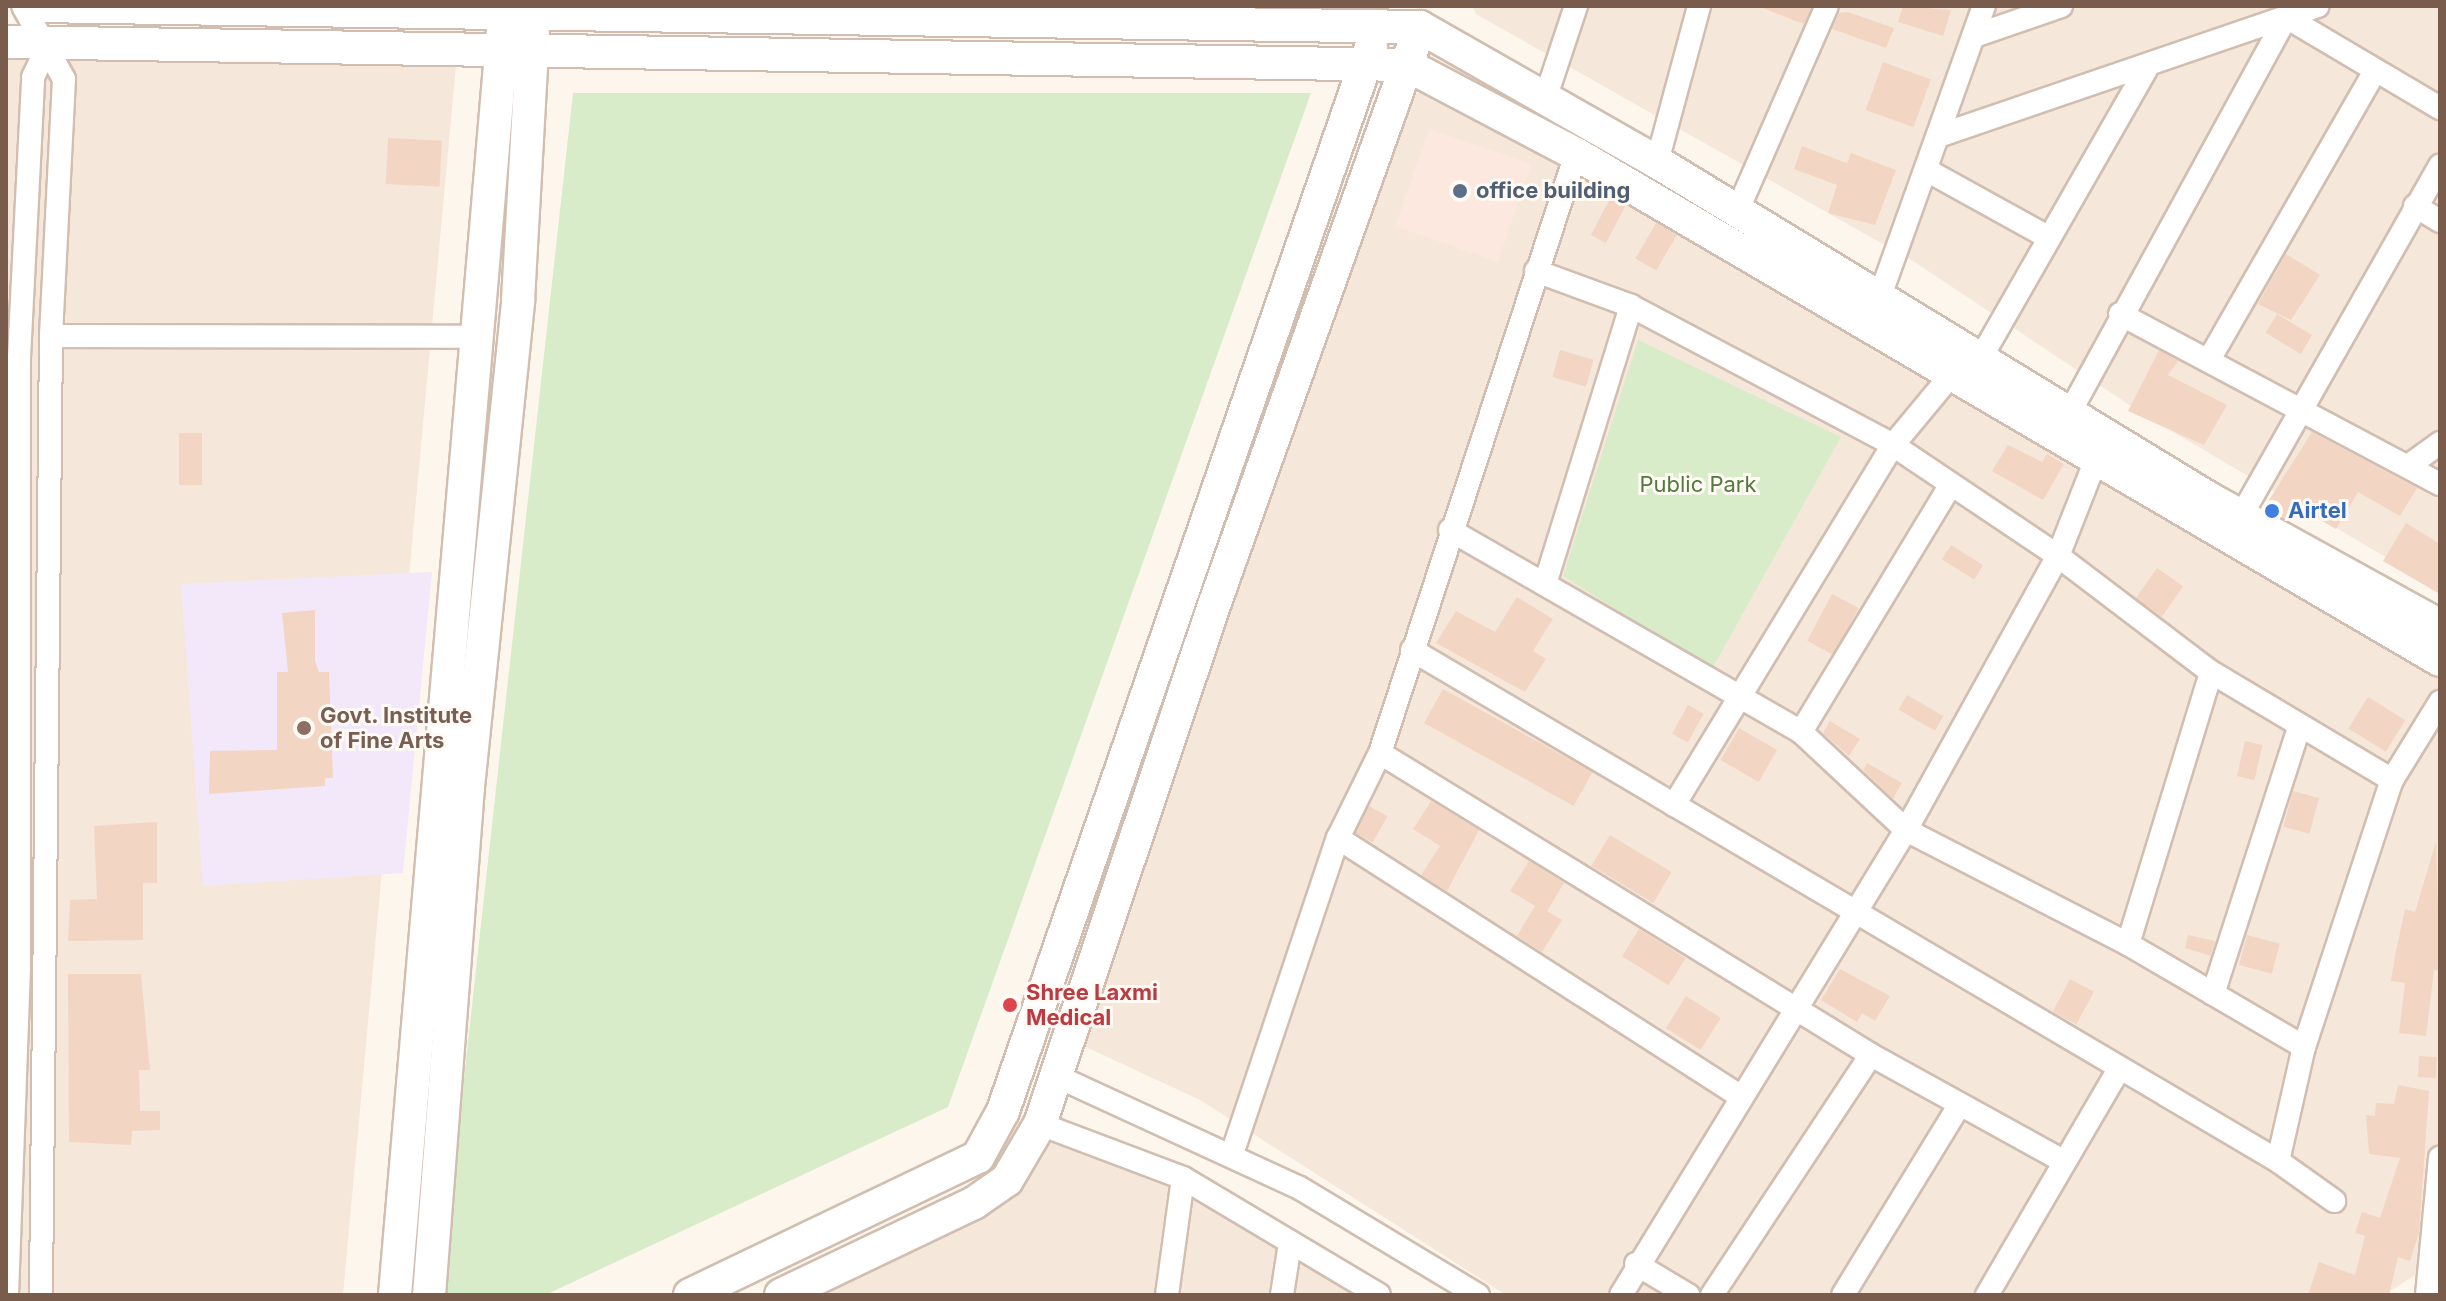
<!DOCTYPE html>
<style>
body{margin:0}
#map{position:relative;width:2446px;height:1301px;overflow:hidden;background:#fdf6ec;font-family:Inter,sans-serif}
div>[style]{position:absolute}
.residential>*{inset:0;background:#f5e8da}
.commercial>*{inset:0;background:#fde8e0;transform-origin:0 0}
.education>*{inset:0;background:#f3e8fa}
.green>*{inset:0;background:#d8ecc9}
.building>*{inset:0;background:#f3d5c3;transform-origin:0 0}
.roads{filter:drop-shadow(2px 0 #d1beb0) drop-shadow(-2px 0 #d1beb0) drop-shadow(0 2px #d1beb0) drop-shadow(0 -2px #d1beb0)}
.street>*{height:22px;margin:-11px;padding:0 11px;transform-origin:11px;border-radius:11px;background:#fff}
.secondary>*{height:32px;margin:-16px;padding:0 16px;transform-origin:16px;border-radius:16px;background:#fff}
.dots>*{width:22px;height:22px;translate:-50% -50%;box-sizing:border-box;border:4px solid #fffaf3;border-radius:50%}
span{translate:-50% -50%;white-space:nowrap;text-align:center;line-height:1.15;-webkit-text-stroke:6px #fffaf3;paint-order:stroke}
.service-label{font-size:22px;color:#4e5e75;font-weight:700}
.left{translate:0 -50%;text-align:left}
.park-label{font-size:22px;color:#537a41}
.shop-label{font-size:22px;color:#366cbe;font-weight:700}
.education-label{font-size:22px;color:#785e54;font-weight:700}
.health-label{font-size:22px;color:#be3a42;font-weight:700}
.frame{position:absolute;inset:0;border:8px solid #7a5c4d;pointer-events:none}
</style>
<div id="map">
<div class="residential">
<i style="clip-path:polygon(1472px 6px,2440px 6px,2440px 589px,2146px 416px,1913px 261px,1476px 14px)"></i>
<i style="clip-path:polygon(6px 35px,457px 54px,343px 1295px,6px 1295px)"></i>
<i style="clip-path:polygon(1443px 84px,2440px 652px,2440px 1259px,2384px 1295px,1506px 1295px,1200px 1100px,1060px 1035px,1402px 99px)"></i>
<i style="clip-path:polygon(1044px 1129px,1223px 1207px,1360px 1295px,781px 1295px,1016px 1179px)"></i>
</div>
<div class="commercial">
<i style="left:1429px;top:129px;width:108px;height:103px;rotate:19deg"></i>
</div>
<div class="education">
<i style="clip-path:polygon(432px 572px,403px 873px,203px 886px,181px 584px)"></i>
</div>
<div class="green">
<i style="clip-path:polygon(573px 93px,1311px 93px,948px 1107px,545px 1295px,440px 1295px)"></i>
<i style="clip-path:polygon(1638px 340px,1841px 437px,1712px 669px,1563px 576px)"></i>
</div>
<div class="building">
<i style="clip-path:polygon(1773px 6px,1812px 6px,1804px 24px,1760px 7px)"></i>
<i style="clip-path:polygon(1903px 6px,1951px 10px,1943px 36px,1898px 22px)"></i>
<i style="clip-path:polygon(1848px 12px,1894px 28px,1886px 48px,1832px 29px,1839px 13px)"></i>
<i style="left:1883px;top:62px;width:51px;height:51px;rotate:20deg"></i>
<i style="left:388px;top:138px;width:54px;height:46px;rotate:3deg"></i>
<i style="clip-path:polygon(1802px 146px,1847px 163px,1851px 153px,1896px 170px,1875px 225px,1828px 213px,1837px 185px,1794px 169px)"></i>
<i style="left:1611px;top:197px;width:17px;height:43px;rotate:28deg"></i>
<i style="left:1656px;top:223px;width:24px;height:41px;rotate:30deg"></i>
<i style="clip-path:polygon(2286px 254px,2320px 275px,2291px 320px,2258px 304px)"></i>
<i style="left:2277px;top:314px;width:41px;height:22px;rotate:31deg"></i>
<i style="left:1560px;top:350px;width:35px;height:28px;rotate:16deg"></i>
<i style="clip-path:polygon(2159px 350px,2178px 361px,2168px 375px,2227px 405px,2204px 445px,2128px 411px)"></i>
<i style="clip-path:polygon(2312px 432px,2417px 488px,2400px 516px,2358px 492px,2336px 529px,2293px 504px,2285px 519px,2266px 505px)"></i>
<i style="left:179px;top:433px;width:23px;height:52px"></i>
<i style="clip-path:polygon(2008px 445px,2042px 462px,2047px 454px,2064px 464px,2043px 500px,1992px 471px)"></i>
<i style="clip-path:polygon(2406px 523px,2440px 544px,2440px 594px,2383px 561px)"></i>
<i style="left:1951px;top:545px;width:38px;height:17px;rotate:32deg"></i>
<i style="left:2157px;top:568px;width:32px;height:37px;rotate:35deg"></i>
<i style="left:1832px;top:594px;width:30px;height:53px;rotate:28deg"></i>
<i style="clip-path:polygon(1517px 597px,1553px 619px,1533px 651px,1546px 659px,1525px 692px,1436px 643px,1456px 611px,1495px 632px)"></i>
<i style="clip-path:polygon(315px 610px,315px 661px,319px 672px,329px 672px,333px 778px,325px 778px,325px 786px,209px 794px,210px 751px,277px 750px,277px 672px,288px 672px,282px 613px)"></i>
<i style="left:1443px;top:689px;width:171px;height:39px;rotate:29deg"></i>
<i style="left:1907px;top:695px;width:42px;height:17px;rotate:30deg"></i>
<i style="left:2368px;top:697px;width:44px;height:37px;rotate:32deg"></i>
<i style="left:1688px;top:705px;width:18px;height:33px;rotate:29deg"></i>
<i style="clip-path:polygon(1830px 721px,1860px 739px,1849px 756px,1823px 733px)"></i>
<i style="left:1739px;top:728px;width:44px;height:37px;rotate:30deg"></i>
<i style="left:2245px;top:741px;width:18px;height:36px;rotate:13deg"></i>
<i style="clip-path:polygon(1867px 763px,1902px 783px,1893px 799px,1863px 770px)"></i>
<i style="left:2293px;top:791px;width:27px;height:37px;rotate:15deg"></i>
<i style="clip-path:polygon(1431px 801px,1479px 830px,1447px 891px,1421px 875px,1440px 846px,1413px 829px)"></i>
<i style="left:1369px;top:806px;width:21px;height:30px;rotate:29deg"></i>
<i style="clip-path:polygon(157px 822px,157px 883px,143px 883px,143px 940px,68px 941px,70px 900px,97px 899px,94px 826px)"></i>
<i style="left:1610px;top:835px;width:72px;height:36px;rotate:31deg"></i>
<i style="clip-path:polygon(2436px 842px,2440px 971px,2434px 970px,2426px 1036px,2399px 1033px,2405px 983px,2391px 981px,2396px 951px,2405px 909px,2415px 912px)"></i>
<i style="clip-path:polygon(1529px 861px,1564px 883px,1547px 911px,1562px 920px,1542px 952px,1517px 936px,1535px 906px,1510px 891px)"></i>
<i style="left:1639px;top:929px;width:55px;height:32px;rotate:32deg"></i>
<i style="clip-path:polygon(2188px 935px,2215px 941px,2211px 956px,2185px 948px)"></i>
<i style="left:2247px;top:935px;width:34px;height:31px;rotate:15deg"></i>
<i style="clip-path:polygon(1840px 969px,1890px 996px,1875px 1021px,1862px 1013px,1857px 1022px,1821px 1000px)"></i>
<i style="clip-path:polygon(68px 974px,141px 974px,150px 1070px,139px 1070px,140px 1111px,160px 1111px,160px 1130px,132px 1131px,131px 1145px,69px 1142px)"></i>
<i style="left:2070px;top:979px;width:27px;height:37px;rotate:28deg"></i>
<i style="left:1686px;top:996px;width:41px;height:38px;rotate:32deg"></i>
<i style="left:2419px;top:1056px;width:18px;height:21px;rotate:3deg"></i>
<i style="clip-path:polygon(2398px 1085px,2429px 1091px,2419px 1233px,2410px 1261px,2398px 1257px,2389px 1295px,2308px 1295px,2319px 1262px,2355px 1275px,2365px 1236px,2355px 1233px,2362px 1212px,2380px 1218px,2400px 1158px,2369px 1154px,2366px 1115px,2375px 1116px,2376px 1103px,2394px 1104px)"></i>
</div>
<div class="roads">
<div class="street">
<i style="left:23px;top:6px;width:84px;rotate:60.7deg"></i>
<i style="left:64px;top:79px;width:257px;rotate:92.9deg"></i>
<i style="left:51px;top:336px;width:959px;rotate:90.6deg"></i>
<i style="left:1977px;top:35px;width:89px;rotate:-19deg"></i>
<i style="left:1546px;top:96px;width:95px;rotate:-71.6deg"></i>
<i style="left:1941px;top:135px;width:398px;rotate:-18.9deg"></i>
<i style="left:1657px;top:162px;width:162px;rotate:-74.9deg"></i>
<i style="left:1930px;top:172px;width:132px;rotate:28.9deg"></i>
<i style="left:2415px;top:206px;width:29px;rotate:31deg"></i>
<i style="left:1736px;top:214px;width:227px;rotate:-66.4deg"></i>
<i style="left:1536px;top:271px;width:101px;rotate:20.2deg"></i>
<i style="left:1631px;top:306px;width:297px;rotate:27.9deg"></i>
<i style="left:1893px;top:445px;width:199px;rotate:33.9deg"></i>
<i style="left:2058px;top:556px;width:192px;rotate:37.2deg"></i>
<i style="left:2211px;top:672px;width:211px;rotate:30.8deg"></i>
<i style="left:2392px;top:780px;width:92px;rotate:-58.4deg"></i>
<i style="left:1875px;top:310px;width:323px;rotate:-70.3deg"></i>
<i style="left:2120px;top:314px;width:362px;rotate:28deg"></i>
<i style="left:51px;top:336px;width:425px;rotate:0.1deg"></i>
<i style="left:2210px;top:358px;width:331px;rotate:-60.1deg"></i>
<i style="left:1979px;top:361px;width:336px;rotate:-60.2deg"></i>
<i style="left:2070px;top:412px;width:450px;rotate:-61.3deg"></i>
<i style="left:2286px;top:17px;width:179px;rotate:30.6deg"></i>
<i style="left:2411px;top:464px;width:36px;rotate:-36deg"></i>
<i style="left:2241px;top:516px;width:403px;rotate:-60.4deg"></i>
<i style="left:1450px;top:530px;width:405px;rotate:29.9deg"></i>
<i style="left:1801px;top:732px;width:144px;rotate:43deg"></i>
<i style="left:1906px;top:830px;width:250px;rotate:27.2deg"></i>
<i style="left:2128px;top:944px;width:204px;rotate:30.3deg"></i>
<i style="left:1545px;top:584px;width:291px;rotate:-72.8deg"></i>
<i style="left:1412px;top:650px;width:1006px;rotate:30.54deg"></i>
<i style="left:2278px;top:1161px;width:69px;rotate:35.5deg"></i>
<i style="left:1801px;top:732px;width:288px;rotate:-58.8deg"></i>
<i style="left:1380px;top:753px;width:576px;rotate:31.59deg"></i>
<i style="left:1871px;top:1055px;width:217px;rotate:28.9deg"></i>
<i style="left:1674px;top:805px;width:421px;rotate:-58.7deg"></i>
<i style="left:1893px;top:445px;width:92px;rotate:-50.3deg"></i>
<i style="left:1338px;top:838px;width:478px;rotate:32.7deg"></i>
<i style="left:2128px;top:944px;width:284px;rotate:-73deg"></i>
<i style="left:2213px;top:994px;width:281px;rotate:-72.1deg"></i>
<i style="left:1054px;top:1075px;width:268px;rotate:24.7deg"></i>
<i style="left:1298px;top:1187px;width:210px;rotate:31deg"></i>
<i style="left:1040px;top:1124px;width:153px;rotate:20.7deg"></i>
<i style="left:1183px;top:1178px;width:228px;rotate:30.8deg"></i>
<i style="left:1232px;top:1154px;width:333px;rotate:-71.5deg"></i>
<i style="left:1338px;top:838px;width:95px;rotate:-63.7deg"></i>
<i style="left:1380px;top:753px;width:630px;rotate:-71.88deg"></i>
<i style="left:2278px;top:1161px;width:117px;rotate:-77.2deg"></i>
<i style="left:2304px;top:1047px;width:281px;rotate:-71.8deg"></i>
<i style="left:1636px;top:1264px;width:61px;rotate:30.8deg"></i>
<i style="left:7px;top:1295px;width:328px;rotate:-87.9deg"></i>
<i style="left:19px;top:967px;width:609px;rotate:-90deg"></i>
<i style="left:19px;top:358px;width:281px;rotate:-87.1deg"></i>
<i style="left:33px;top:77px;width:37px;rotate:-64deg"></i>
<i style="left:1167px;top:1295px;width:118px;rotate:-82.2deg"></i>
<i style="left:1282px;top:1295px;width:53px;rotate:-81.3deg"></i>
<i style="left:1621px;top:1295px;width:545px;rotate:-58.5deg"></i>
<i style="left:1906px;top:830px;width:313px;rotate:-61deg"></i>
<i style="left:2058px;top:556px;width:101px;rotate:-68.5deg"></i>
<i style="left:1712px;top:1295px;width:288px;rotate:-56.5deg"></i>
<i style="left:1843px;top:1295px;width:222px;rotate:-58.5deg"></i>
<i style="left:1987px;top:1295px;width:259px;rotate:-59.7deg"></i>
<i style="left:2427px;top:1295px;width:138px;rotate:-84.6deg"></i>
</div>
<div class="secondary">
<i style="left:36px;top:6px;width:1384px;rotate:0.87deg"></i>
<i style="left:1420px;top:27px;width:273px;rotate:29.7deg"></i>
<i style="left:1657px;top:162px;width:648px;rotate:31.36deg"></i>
<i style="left:2210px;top:499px;width:263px;rotate:28.9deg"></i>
<i style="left:6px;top:42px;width:1401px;rotate:0.94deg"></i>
<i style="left:1407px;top:65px;width:191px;rotate:27.8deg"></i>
<i style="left:1576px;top:154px;width:1001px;rotate:30.36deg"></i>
<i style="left:395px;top:1295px;width:1269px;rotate:-85.12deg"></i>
<i style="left:429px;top:1295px;width:509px;rotate:-85.61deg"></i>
<i style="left:468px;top:787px;width:490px;rotate:-84.1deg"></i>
<i style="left:518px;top:300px;width:267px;rotate:-86.8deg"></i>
<i style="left:690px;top:1295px;width:319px;rotate:-25.6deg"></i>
<i style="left:978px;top:1157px;width:52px;rotate:-61.5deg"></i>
<i style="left:1003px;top:1111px;width:1126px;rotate:-70.92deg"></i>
<i style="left:781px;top:1295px;width:214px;rotate:-25.5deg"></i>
<i style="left:974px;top:1203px;width:40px;rotate:-34.9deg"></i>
<i style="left:1007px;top:1180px;width:65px;rotate:-59.5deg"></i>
<i style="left:1040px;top:1124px;width:544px;rotate:-71.47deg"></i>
<i style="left:1213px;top:608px;width:596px;rotate:-70.38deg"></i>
</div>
</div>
<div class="dots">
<i style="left:1460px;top:191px;background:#5c6f8a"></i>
<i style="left:2272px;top:511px;background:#3f7fe0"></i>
<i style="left:304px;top:728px;background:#8d6e63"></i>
<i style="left:1010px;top:1005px;background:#e0444e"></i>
</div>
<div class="service-label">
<span class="left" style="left:1476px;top:191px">office building</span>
</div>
<div class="park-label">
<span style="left:1698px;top:485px">Public Park</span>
</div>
<div class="shop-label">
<span class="left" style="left:2288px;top:511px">Airtel</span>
</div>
<div class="education-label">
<span class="left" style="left:320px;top:728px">Govt. Institute<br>of Fine Arts</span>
</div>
<div class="health-label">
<span class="left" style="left:1026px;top:1005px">Shree Laxmi<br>Medical</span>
</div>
<div class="frame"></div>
</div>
